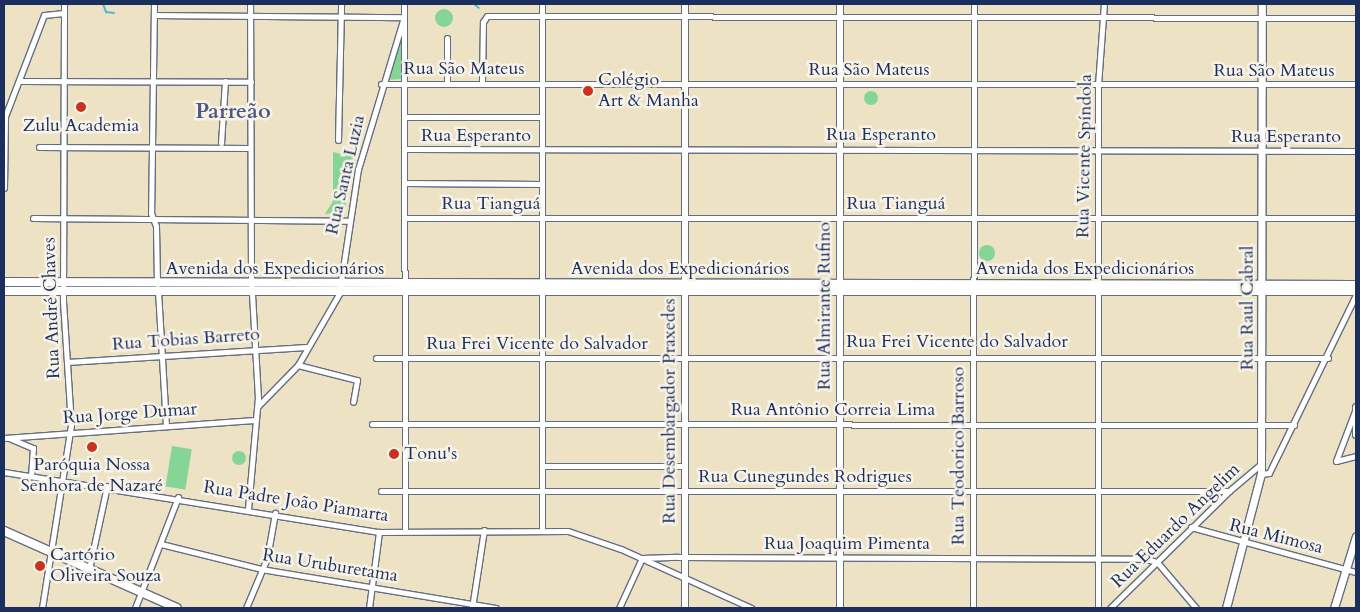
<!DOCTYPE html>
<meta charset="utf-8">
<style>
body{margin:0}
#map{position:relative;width:1360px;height:612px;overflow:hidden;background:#ede3c4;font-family:Cardo,serif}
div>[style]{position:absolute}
.green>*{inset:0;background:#84d596;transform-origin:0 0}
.round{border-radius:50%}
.stream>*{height:2px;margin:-1px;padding:0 1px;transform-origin:1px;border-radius:1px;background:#4ebbc9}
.roads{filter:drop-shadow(1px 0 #646e82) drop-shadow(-1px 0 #646e82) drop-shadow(0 1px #646e82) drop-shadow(0 -1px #646e82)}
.minor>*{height:5px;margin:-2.5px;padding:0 2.5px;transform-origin:2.5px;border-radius:2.5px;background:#fff}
.tertiary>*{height:6px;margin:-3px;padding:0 3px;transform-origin:3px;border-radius:3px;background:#fff}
.secondary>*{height:7px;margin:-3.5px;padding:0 3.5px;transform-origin:3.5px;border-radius:3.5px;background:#fff}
.primary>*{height:8px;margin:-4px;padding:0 4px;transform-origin:4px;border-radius:4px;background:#fff}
.dots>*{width:14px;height:14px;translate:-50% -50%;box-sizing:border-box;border:2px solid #f7f3e8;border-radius:50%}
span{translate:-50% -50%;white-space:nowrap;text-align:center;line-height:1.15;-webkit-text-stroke:5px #f7f3e8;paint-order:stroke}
.street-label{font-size:18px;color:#1b2f5e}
.poi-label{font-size:18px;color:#1b2f5e}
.left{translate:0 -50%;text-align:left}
.district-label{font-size:22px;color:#515682;font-weight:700}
.frame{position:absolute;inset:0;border:5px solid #1b2f5e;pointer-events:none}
</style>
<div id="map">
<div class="green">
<i class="round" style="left:435px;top:9px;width:18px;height:18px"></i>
<i style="clip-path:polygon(401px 41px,402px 79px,386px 80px,385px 78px)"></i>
<i class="round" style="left:864px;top:91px;width:14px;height:14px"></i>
<i style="clip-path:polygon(333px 152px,356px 157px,344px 212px,325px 214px,333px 201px)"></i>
<i class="round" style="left:979px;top:245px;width:16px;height:16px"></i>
<i style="left:172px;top:446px;width:20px;height:41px;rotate:9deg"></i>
<i class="round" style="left:232px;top:451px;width:14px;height:14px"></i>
</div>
<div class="stream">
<i style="left:103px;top:4px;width:9px;rotate:69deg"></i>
<i style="left:106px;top:12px;width:8px;rotate:7deg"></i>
<i style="left:474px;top:4px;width:6px;rotate:39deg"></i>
</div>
<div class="roads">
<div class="minor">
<i style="left:154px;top:4px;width:209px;rotate:90.8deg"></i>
<i style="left:151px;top:213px;width:14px;rotate:69deg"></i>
<i style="left:156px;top:226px;width:58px;rotate:89deg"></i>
<i style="left:404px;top:4px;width:527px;rotate:89.89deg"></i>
<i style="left:154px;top:15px;width:250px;rotate:0.5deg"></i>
<i style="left:404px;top:17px;width:159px;rotate:106.8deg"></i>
<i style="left:358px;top:169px;width:126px;rotate:98.6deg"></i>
<i style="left:339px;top:294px;width:82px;rotate:120deg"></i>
<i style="left:298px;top:365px;width:57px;rotate:134.3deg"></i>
<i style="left:447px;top:38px;width:45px;rotate:90deg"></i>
<i style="left:21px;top:81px;width:230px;rotate:0.2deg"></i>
<i style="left:482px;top:83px;width:61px;rotate:-89.1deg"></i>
<i style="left:483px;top:22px;width:7px;rotate:-56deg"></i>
<i style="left:487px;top:16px;width:869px;rotate:0.13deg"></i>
<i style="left:381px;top:84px;width:975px"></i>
<i style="left:406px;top:117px;width:136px"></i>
<i style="left:4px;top:119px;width:111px;rotate:-69deg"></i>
<i style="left:44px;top:15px;width:20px;rotate:-6deg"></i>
<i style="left:338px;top:140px;width:136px;rotate:-88.7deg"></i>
<i style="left:221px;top:143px;width:62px;rotate:-86.3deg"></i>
<i style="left:39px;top:147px;width:211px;rotate:0.3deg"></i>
<i style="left:406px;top:149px;width:950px;rotate:0.12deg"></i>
<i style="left:406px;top:183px;width:136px;rotate:0.4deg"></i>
<i style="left:4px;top:188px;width:72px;rotate:-89.2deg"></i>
<i style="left:33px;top:218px;width:314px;rotate:0.5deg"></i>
<i style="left:406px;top:218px;width:950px"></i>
<i style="left:158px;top:291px;width:135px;rotate:86.6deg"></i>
<i style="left:376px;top:358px;width:952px"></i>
<i style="left:67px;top:362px;width:240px;rotate:-3.6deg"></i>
<i style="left:298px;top:365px;width:61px;rotate:14.3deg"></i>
<i style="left:357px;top:380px;width:22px;rotate:100deg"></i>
<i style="left:372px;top:424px;width:922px;rotate:0.06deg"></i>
<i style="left:4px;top:438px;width:251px;rotate:-4.1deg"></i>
<i style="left:9px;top:438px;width:26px;rotate:23deg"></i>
<i style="left:33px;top:448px;width:26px;rotate:94deg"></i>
<i style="left:1336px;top:461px;width:53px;rotate:-69.2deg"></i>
<i style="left:1336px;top:461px;width:21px;rotate:-14deg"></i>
<i style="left:542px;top:466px;width:142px"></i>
<i style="left:4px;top:472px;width:380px;rotate:9.1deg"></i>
<i style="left:379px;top:532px;width:189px;rotate:-0.3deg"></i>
<i style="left:568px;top:531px;width:56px;rotate:18.8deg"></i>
<i style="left:621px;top:549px;width:143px;rotate:24.4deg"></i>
<i style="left:1261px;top:474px;width:8px;rotate:-7deg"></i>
<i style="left:1269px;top:473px;width:198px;rotate:-64deg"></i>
<i style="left:381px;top:491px;width:848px"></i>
<i style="left:248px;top:509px;width:111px;rotate:-84.9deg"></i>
<i style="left:258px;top:398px;width:120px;rotate:-93.3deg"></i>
<i style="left:251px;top:278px;width:274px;rotate:-90.2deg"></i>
<i style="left:1191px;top:527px;width:171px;rotate:15.3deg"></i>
<i style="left:542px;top:531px;width:527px;rotate:-90deg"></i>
<i style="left:161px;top:544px;width:103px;rotate:14deg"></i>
<i style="left:261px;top:569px;width:238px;rotate:9.4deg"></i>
<i style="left:89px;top:569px;width:85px;rotate:-77.8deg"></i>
<i style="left:42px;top:608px;width:185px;rotate:-81deg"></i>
<i style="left:71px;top:425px;width:124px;rotate:-93.7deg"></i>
<i style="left:63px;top:301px;width:297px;rotate:-89.8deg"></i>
<i style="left:135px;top:608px;width:119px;rotate:-68.8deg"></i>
<i style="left:246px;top:608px;width:54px;rotate:-67.2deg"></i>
<i style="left:267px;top:558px;width:46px;rotate:-79.9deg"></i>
<i style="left:369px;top:608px;width:77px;rotate:-82.5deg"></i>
<i style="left:472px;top:608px;width:79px;rotate:-81.3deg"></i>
<i style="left:619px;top:608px;width:55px;rotate:-65.3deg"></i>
<i style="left:642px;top:558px;width:36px;rotate:-2deg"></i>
<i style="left:678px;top:557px;width:468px;rotate:0.2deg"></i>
<i style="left:1146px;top:559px;width:11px;rotate:15deg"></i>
<i style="left:1157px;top:562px;width:60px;rotate:49.7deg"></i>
<i style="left:973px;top:608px;width:604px;rotate:-89.91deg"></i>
<i style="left:1098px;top:608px;width:523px;rotate:-90deg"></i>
<i style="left:1098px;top:85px;width:81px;rotate:-85.8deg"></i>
<i style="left:1110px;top:608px;width:167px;rotate:-44.5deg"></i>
<i style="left:1229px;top:491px;width:42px;rotate:-40.2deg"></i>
</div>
<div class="tertiary">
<i style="left:685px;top:4px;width:604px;rotate:90deg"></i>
<i style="left:840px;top:4px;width:604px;rotate:90deg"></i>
</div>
<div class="secondary">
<i style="left:1356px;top:407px;width:27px;rotate:90deg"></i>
<i style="left:1226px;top:608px;width:138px;rotate:-75.4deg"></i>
<i style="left:1261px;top:474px;width:470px;rotate:-89.9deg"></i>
<i style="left:1334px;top:608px;width:75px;rotate:-73deg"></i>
</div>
<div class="primary">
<i style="left:4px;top:282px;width:1352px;rotate:0.13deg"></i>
<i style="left:4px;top:291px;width:1352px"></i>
<i style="left:4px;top:531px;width:189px;rotate:24deg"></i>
</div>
</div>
<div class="dots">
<i style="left:588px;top:91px;background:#c8321e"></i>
<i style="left:81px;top:107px;background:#c8321e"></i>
<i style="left:92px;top:447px;background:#c8321e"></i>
<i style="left:394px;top:454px;background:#c8321e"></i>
<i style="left:40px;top:566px;background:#c8321e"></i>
</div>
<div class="street-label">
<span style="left:464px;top:69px">Rua São Mateus</span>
<span style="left:869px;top:70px">Rua São Mateus</span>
<span style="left:1274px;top:71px">Rua São Mateus</span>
<span style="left:881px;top:135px">Rua Esperanto</span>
<span style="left:476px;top:136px">Rua Esperanto</span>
<span style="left:1286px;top:137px">Rua Esperanto</span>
<span style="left:1085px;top:156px;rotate:-89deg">Rua Vicente Spíndola</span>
<span style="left:346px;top:175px;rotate:-77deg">Rua Santa Luzia</span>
<span style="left:491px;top:204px">Rua Tianguá</span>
<span style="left:896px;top:204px">Rua Tianguá</span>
<span style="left:275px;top:269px">Avenida dos Expedicionários</span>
<span style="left:680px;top:269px">Avenida dos Expedicionários</span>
<span style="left:1085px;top:269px">Avenida dos Expedicionários</span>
<span style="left:825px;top:306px;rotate:-90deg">Rua Almirante Rufino</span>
<span style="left:52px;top:308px;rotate:-92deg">Rua André Chaves</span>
<span style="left:1248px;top:308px;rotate:-90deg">Rua Raul Cabral</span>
<span style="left:186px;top:340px;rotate:-4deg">Rua Tobias Barreto</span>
<span style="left:957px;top:342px">Rua Frei Vicente do Salvador</span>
<span style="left:537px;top:344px">Rua Frei Vicente do Salvador</span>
<span style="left:833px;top:410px">Rua Antônio Correia Lima</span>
<span style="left:670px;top:411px;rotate:-90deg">Rua Desembargador Praxedes</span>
<span style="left:130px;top:414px;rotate:-4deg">Rua Jorge Dumar</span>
<span style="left:959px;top:456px;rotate:-90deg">Rua Teodorico Barroso</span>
<span style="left:805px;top:477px">Rua Cunegundes Rodrigues</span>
<span style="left:296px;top:502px;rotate:9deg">Rua Padre João Piamarta</span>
<span style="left:1176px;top:526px;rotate:-44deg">Rua Eduardo Angelim</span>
<span style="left:1276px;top:537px;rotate:14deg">Rua Mimosa</span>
<span style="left:847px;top:544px">Rua Joaquim Pimenta</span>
<span style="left:330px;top:566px;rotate:9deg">Rua Uruburetama</span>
</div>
<div class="poi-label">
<span class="left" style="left:598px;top:91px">Colégio<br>Art &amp; Manha</span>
<span style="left:81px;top:126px">Zulu Academia</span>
<span class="left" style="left:404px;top:454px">Tonu's</span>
<span style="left:92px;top:476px">Paróquia Nossa<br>Senhora de Nazaré</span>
<span class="left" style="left:50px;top:566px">Cartório<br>Oliveira Souza</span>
</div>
<div class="district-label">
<span style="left:233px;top:112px">Parreão</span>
</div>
<div class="frame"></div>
</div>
